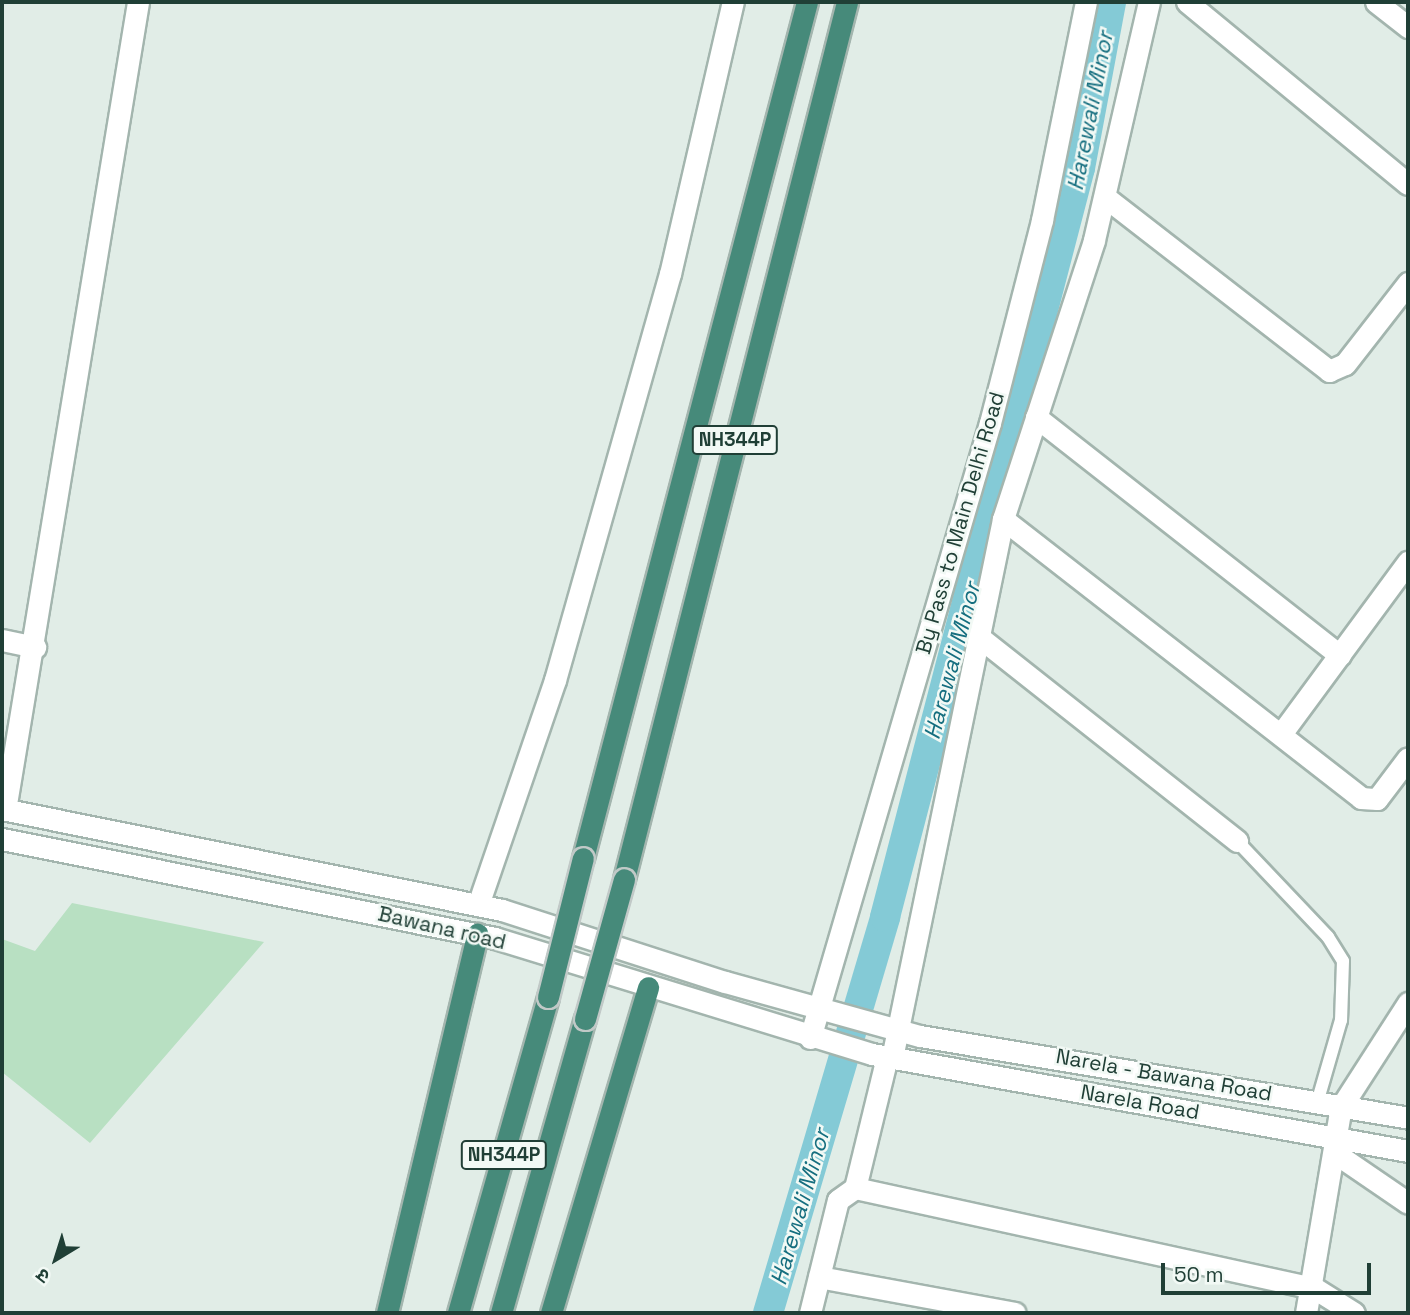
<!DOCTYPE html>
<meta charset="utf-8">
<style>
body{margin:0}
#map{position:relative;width:1410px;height:1315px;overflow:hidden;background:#e1ede7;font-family:"Space Grotesk","Noto Sans Devanagari",sans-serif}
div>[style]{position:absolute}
.green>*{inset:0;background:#b8e0c2}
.canal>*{height:30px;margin:-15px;padding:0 15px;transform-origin:15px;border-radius:15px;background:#84cad6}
.roads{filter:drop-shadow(2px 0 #a3b5ae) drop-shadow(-2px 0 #a3b5ae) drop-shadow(0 2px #a3b5ae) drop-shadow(0 -2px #a3b5ae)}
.service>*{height:12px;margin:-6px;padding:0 6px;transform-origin:6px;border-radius:6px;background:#fff}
.minor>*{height:21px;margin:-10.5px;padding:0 10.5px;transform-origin:10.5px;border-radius:10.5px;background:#fff}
.tertiary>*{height:21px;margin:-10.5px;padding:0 10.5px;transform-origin:10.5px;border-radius:10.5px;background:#fff}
.trunk>*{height:21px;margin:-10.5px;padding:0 10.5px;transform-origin:10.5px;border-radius:10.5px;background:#468a7a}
.bridges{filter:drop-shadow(2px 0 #c1c9c7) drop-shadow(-2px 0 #c1c9c7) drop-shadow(0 2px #c1c9c7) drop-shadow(0 -2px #c1c9c7)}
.trunk-bridge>*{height:21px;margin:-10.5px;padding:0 10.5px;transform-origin:10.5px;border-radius:10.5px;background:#468a7a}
span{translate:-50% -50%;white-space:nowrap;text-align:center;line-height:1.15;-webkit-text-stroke:5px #f2f9f5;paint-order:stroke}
.shield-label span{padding:2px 5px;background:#f2f9f5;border:2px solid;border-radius:5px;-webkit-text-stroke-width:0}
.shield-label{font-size:19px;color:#203f36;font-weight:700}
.street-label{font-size:21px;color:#203f36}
.water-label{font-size:23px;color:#156e7f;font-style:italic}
.frame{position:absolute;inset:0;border:4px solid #203f36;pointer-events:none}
.north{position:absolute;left:21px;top:1224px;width:70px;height:70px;-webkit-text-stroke:5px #f2f9f5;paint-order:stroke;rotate:218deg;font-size:19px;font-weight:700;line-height:28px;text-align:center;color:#203f36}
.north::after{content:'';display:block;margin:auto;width:24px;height:32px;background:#203f36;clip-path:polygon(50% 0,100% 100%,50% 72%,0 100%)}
.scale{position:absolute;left:1161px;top:1263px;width:210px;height:32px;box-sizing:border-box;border:4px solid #203f36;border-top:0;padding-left:9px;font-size:21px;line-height:24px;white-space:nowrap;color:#203f36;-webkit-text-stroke:5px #f2f9f5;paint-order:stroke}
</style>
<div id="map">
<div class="green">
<i style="clip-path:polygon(72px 903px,264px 942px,90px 1143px,2px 1072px,2px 939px,35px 951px)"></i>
</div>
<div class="canal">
<i style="left:768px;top:1313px;width:413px;rotate:-73.5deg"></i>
<i style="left:885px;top:917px;width:774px;rotate:-75.41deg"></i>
<i style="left:1080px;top:168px;width:169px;rotate:-79.4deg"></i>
</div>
<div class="roads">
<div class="service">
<i style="left:1237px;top:841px;width:132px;rotate:46.5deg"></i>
<i style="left:1328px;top:937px;width:28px;rotate:58deg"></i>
<i style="left:1343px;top:961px;width:59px;rotate:91.9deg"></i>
<i style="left:1341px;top:1020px;width:86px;rotate:106.1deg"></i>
</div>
<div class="minor">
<i style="left:1187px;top:2px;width:286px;rotate:39.5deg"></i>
<i style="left:1376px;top:2px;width:41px;rotate:38deg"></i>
<i style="left:1105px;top:197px;width:284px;rotate:37.8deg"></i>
<i style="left:1329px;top:371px;width:17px;rotate:-24deg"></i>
<i style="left:1345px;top:364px;width:103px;rotate:-52.1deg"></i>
<i style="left:1036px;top:417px;width:386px;rotate:38.1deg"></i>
<i style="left:1003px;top:519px;width:454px;rotate:37.9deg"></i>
<i style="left:1361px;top:798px;width:16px;rotate:4deg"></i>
<i style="left:1377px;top:799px;width:51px;rotate:-52.9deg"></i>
<i style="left:979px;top:637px;width:329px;rotate:38.3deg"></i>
<i style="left:2px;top:640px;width:34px;rotate:12deg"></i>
<i style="left:1281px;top:734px;width:214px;rotate:-53.6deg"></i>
<i style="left:5px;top:810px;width:819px;rotate:-80.65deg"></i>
<i style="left:810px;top:1038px;width:641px;rotate:-73.69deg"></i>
<i style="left:990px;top:423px;width:210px;rotate:-75.6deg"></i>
<i style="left:1042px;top:220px;width:222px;rotate:-78.6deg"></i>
<i style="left:892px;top:1058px;width:550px;rotate:-78.36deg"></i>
<i style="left:1003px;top:519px;width:293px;rotate:-71.9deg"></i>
<i style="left:1094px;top:240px;width:244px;rotate:-77deg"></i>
<i style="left:1335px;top:1153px;width:88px;rotate:34.4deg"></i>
<i style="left:855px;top:1188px;width:135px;rotate:-76.3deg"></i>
<i style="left:819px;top:1277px;width:199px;rotate:10.4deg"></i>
<i style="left:810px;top:1313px;width:116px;rotate:-76.1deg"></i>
<i style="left:838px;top:1200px;width:21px;rotate:-35deg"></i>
<i style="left:855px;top:1188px;width:470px;rotate:12.3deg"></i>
<i style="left:1314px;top:1288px;width:47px;rotate:32deg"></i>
<i style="left:1306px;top:1313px;width:209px;rotate:-80.4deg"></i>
<i style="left:1341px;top:1107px;width:124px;rotate:-57.2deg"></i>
</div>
<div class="tertiary">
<i style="left:2px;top:809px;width:510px;rotate:11.42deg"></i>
<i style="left:502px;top:910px;width:234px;rotate:17.9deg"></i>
<i style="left:725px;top:982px;width:202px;rotate:15.5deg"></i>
<i style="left:920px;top:1036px;width:495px;rotate:9.5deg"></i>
<i style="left:2px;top:839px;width:503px;rotate:11.35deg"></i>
<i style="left:495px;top:938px;width:394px;rotate:17.1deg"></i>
<i style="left:872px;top:1054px;width:545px;rotate:10.26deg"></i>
<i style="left:478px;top:905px;width:238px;rotate:-71.1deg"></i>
<i style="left:555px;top:680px;width:422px;rotate:-74.2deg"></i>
<i style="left:670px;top:274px;width:279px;rotate:-77deg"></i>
</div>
<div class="trunk">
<i style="left:583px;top:858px;width:885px;rotate:-75.34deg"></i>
<i style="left:624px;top:879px;width:905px;rotate:-75.73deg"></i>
<i style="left:387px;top:1313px;width:390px;rotate:-76.6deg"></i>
<i style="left:458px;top:1313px;width:329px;rotate:-74.1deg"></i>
<i style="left:501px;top:1313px;width:306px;rotate:-74.1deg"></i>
<i style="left:551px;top:1313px;width:340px;rotate:-73.4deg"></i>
</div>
</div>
<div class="bridges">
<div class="trunk-bridge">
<i style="left:548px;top:997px;width:143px;rotate:-75.9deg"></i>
<i style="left:585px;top:1019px;width:145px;rotate:-74.4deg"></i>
</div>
</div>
<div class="shield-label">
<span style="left:735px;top:440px">NH344P</span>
<span style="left:504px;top:1155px">NH344P</span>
</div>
<div class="street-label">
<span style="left:960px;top:523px;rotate:-74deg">By Pass to Main Delhi Road</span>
<span style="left:442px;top:928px;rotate:13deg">Bawana road</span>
<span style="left:1164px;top:1075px;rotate:10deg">Narela - Bawana Road</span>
<span style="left:1140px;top:1102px;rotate:10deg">Narela Road</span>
</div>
<div class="water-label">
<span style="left:1090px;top:111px;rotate:-79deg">Harewali Minor</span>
<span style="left:952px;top:661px;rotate:-75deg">Harewali Minor</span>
<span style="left:800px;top:1207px;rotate:-74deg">Harewali Minor</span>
</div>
<div class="frame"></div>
<div class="north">उ</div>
<div class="scale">50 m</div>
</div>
